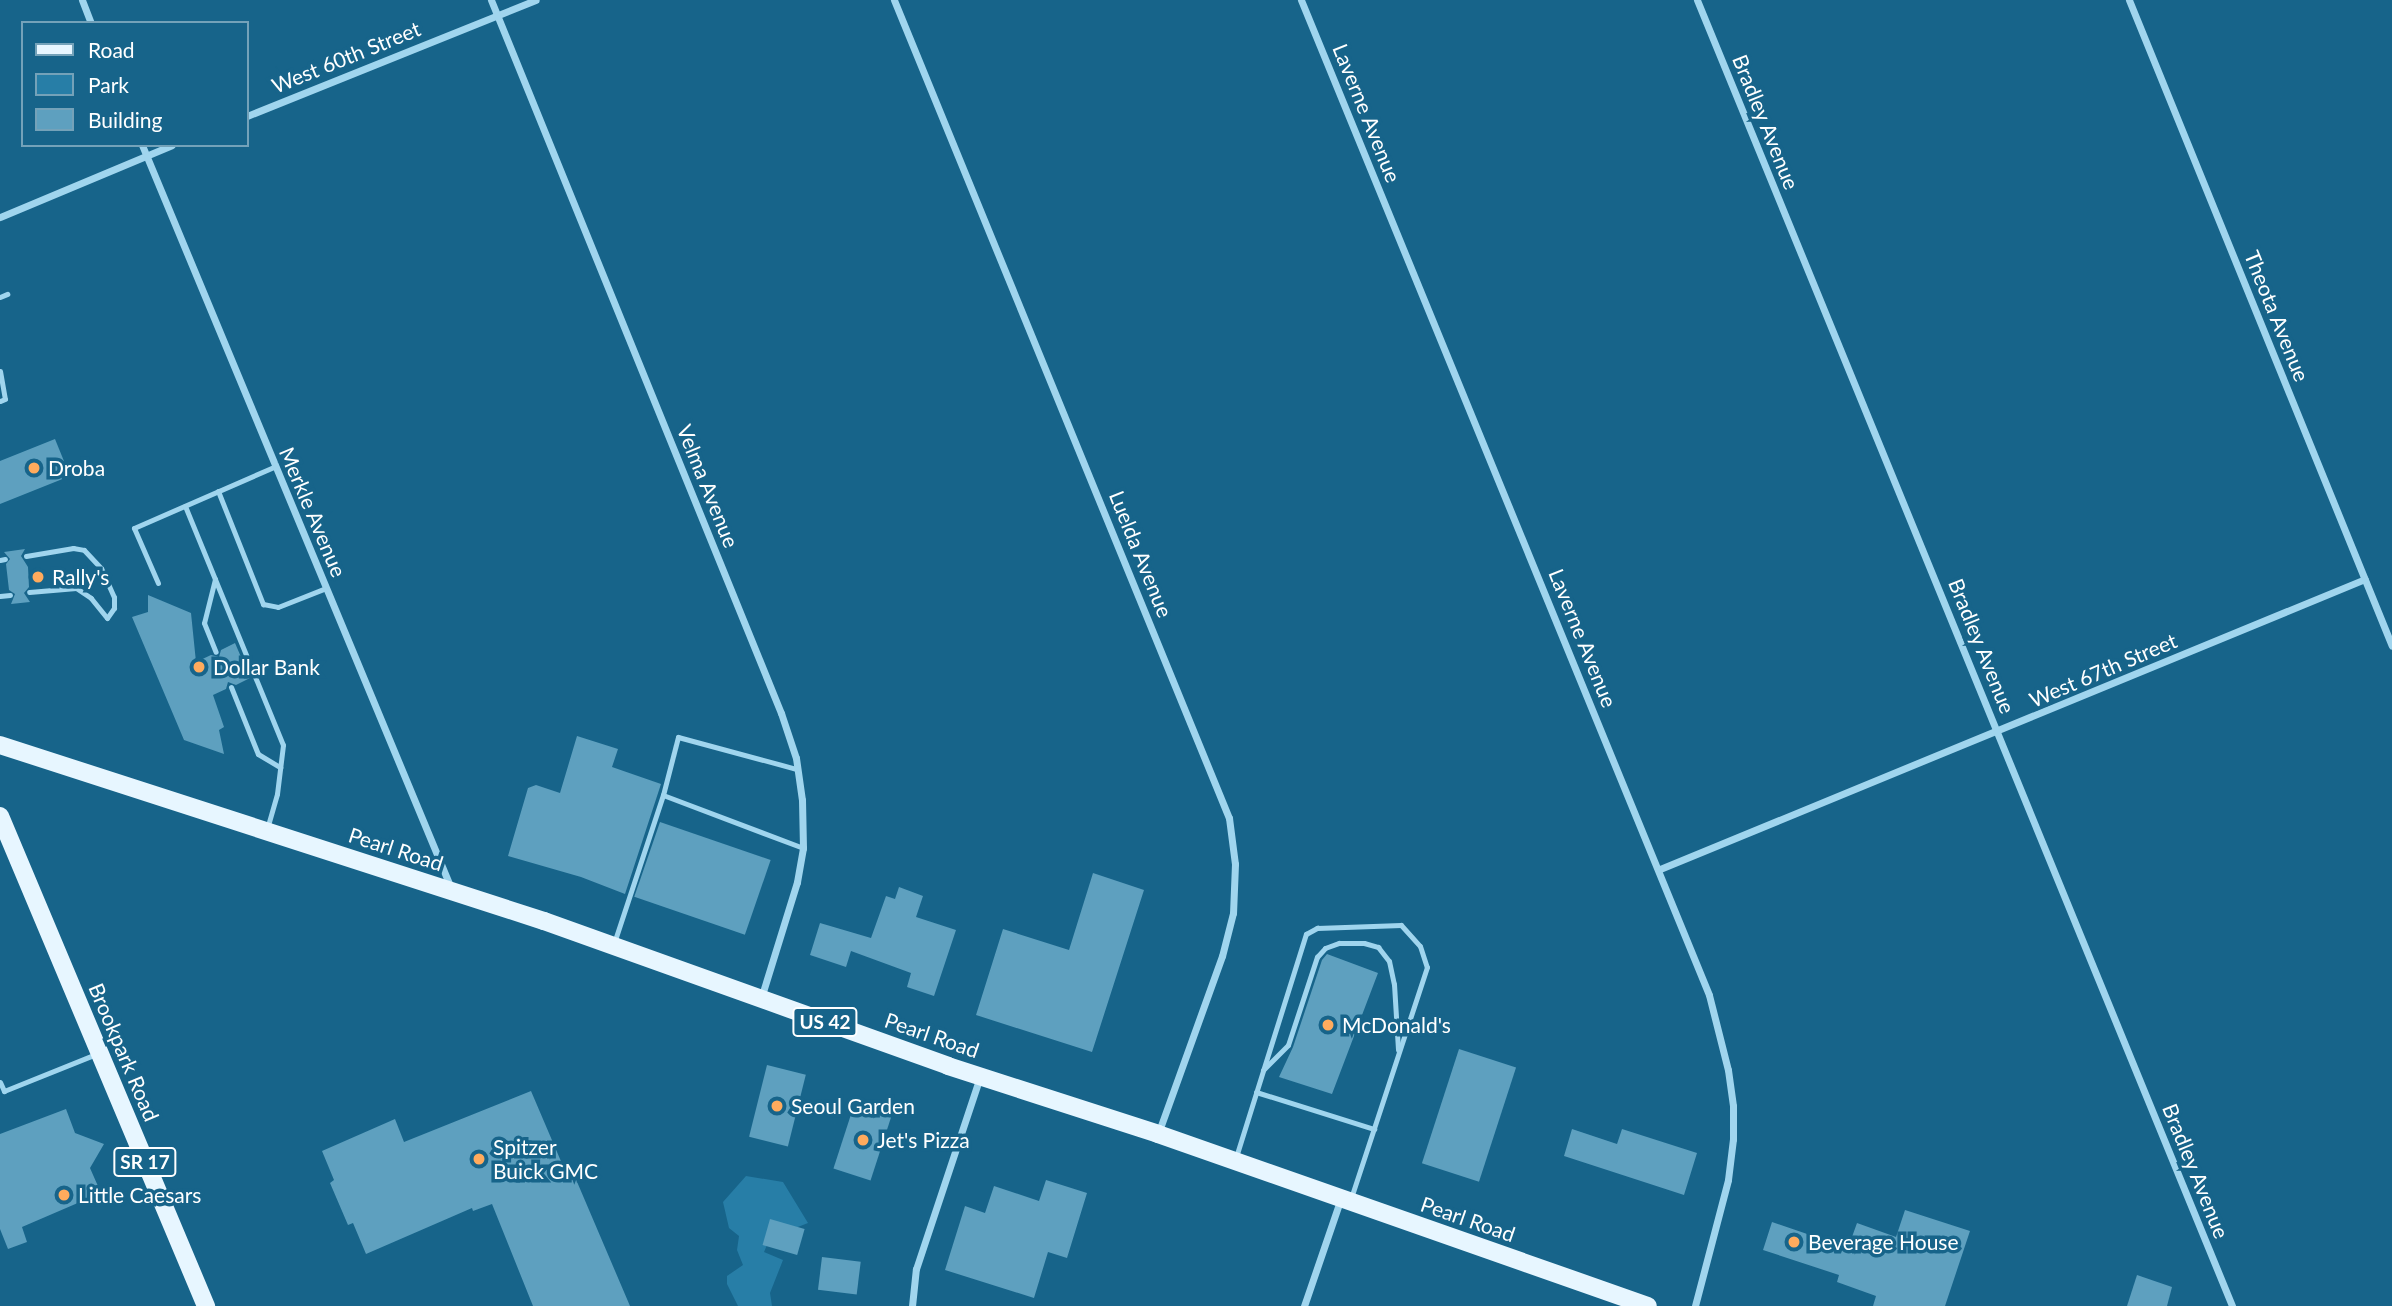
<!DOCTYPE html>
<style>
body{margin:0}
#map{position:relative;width:2392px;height:1306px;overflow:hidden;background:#17648a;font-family:Lato,sans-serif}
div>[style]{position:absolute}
.green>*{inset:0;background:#277ea7}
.building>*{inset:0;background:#5ea0bf;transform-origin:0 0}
.service>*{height:5px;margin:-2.5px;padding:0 2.5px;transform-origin:2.5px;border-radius:2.5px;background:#a0d5ee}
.minor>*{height:7px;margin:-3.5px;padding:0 3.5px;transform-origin:3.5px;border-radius:3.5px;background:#a0d5ee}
.primary>*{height:18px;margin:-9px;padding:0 9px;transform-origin:9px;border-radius:9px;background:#e7f6ff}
.dots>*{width:19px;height:19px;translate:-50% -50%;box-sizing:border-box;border:4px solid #17648a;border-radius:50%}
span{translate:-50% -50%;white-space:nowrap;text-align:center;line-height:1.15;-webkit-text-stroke:7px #17648a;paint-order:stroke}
.shield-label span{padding:2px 5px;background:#17648a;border:2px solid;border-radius:5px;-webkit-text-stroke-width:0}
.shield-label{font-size:19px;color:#fff;font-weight:700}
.street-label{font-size:21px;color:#fff}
.poi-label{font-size:21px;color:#fff}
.left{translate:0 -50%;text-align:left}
.legend{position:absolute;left:21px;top:21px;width:228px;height:126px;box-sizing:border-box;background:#17648a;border:2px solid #74a2b9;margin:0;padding:9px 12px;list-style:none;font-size:21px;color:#fff}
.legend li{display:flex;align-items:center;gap:14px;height:35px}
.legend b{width:35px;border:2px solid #74a2b9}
</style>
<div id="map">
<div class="green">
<i style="clip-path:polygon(746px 1176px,783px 1182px,808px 1223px,770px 1238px,764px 1252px,783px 1260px,770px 1293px,772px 1306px,738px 1306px,727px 1284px,727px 1276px,743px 1265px,737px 1250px,739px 1236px,729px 1228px,723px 1202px)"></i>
</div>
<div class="building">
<i style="clip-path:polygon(55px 439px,70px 476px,0 504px,0 461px)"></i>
<i style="clip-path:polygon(25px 549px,21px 556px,28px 567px,29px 587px,24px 593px,30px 602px,11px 604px,15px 594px,9px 590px,6px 564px,10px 559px,4px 552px)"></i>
<i style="clip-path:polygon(148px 595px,191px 613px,196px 662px,211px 655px,219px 657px,221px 650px,235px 643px,250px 678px,236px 685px,228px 682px,226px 689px,213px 695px,224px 727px,219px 730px,224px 754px,184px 740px,132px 617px,148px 612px)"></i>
<i style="clip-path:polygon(577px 736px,618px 749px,612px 767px,661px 784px,625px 894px,581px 877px,508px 856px,528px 788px,536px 785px,560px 793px)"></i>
<i style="left:660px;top:822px;width:117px;height:79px;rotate:19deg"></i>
<i style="clip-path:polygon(1093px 873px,1144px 890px,1092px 1052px,976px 1015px,1003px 929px,1069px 950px)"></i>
<i style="clip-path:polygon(899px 887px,923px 896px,916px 917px,956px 930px,934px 996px,907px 987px,911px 973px,851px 951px,846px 967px,810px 955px,820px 923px,871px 938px,886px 896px,895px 899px)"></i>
<i style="clip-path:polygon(1327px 954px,1378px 973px,1332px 1094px,1279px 1077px,1293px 1047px,1322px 960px)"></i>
<i style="left:1459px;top:1049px;width:60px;height:120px;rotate:18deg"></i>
<i style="left:767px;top:1065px;width:40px;height:74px;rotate:14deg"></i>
<i style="clip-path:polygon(531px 1091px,563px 1166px,569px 1163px,630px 1306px,533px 1306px,492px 1204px,473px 1211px,472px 1208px,366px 1254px,353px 1223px,348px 1225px,330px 1183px,334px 1180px,322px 1151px,395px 1119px,404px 1142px)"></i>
<i style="left:856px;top:1099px;width:39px;height:73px;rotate:18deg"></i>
<i style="clip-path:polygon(66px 1109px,75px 1133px,104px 1144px,90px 1168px,101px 1193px,22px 1227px,27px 1242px,8px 1249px,0 1229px,0 1134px)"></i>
<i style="clip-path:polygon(1572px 1129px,1617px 1144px,1622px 1129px,1697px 1153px,1684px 1195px,1564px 1156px)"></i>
<i style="clip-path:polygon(1046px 1180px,1087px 1193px,1067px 1258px,1048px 1252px,1034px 1298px,945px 1270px,965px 1206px,985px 1213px,994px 1186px,1039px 1201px)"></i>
<i style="clip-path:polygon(1905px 1210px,1970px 1231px,1945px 1306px,1873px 1306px,1876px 1296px,1837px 1282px,1839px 1275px,1763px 1250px,1772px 1222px,1848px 1248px,1857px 1223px,1896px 1237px)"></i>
<i style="left:770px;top:1219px;width:36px;height:27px;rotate:16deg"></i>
<i style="left:822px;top:1257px;width:39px;height:33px;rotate:7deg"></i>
<i style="clip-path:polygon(2137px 1275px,2172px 1287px,2167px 1306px,2127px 1306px)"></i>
</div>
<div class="service">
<i style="left:0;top:297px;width:8px;rotate:-23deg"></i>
<i style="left:0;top:371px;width:28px;rotate:80deg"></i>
<i style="left:5px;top:399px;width:5px;rotate:158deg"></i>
<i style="left:218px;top:491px;width:122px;rotate:68.3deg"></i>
<i style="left:263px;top:604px;width:15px;rotate:11deg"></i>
<i style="left:278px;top:607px;width:52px;rotate:-21.6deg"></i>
<i style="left:185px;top:506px;width:258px;rotate:67.7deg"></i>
<i style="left:283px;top:745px;width:49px;rotate:97deg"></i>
<i style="left:277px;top:794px;width:35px;rotate:106deg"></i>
<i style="left:26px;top:556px;width:48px;rotate:-9.7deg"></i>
<i style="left:73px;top:548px;width:11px;rotate:10deg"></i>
<i style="left:84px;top:550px;width:25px;rotate:47deg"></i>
<i style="left:101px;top:568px;width:32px;rotate:66deg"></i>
<i style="left:114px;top:597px;width:11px;rotate:90deg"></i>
<i style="left:114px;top:608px;width:12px;rotate:125deg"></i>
<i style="left:107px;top:618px;width:26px;rotate:-129deg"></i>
<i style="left:91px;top:598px;width:18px;rotate:-146deg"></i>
<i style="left:76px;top:588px;width:47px;rotate:175.1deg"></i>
<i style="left:0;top:560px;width:5px;rotate:-11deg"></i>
<i style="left:215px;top:579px;width:45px;rotate:104deg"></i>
<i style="left:204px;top:623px;width:31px;rotate:68deg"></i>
<i style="left:158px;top:583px;width:60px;rotate:-113.6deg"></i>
<i style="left:134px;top:528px;width:155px;rotate:-23.6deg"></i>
<i style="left:0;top:596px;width:10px;rotate:-6deg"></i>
<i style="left:231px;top:687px;width:72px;rotate:68.1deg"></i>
<i style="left:258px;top:754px;width:26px;rotate:31deg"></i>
<i style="left:663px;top:795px;width:60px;rotate:-75.5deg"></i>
<i style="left:678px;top:737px;width:123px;rotate:15.1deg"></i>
<i style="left:614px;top:943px;width:156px;rotate:-71.7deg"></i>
<i style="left:663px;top:795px;width:150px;rotate:20.7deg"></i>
<i style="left:1263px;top:1070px;width:35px;rotate:-45deg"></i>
<i style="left:1288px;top:1045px;width:93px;rotate:-71.8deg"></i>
<i style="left:1317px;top:957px;width:12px;rotate:-48deg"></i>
<i style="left:1325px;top:948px;width:15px;rotate:-20deg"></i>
<i style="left:1339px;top:943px;width:25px"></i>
<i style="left:1364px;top:943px;width:15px;rotate:16deg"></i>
<i style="left:1378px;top:947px;width:18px;rotate:52deg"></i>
<i style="left:1389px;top:961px;width:24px;rotate:78deg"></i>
<i style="left:1394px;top:984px;width:66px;rotate:86.5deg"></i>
<i style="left:0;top:1082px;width:10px;rotate:66deg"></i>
<i style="left:4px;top:1091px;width:99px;rotate:-21.9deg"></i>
<i style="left:1256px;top:1092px;width:124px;rotate:17.4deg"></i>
<i style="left:1236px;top:1157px;width:234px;rotate:-72.6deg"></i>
<i style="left:1306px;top:934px;width:13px;rotate:-29deg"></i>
<i style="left:1317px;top:928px;width:84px;rotate:-2deg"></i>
<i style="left:1401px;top:925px;width:28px;rotate:48deg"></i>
<i style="left:1420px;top:946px;width:22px;rotate:72deg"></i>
<i style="left:1427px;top:967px;width:243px;rotate:108.2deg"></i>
</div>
<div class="minor">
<i style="left:82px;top:0;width:25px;rotate:69deg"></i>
<i style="left:491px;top:0;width:770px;rotate:67.87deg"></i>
<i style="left:781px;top:713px;width:47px;rotate:71.6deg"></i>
<i style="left:796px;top:758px;width:42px;rotate:81.9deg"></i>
<i style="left:802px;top:800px;width:48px;rotate:88.8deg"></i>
<i style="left:803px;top:848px;width:35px;rotate:100deg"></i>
<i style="left:797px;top:882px;width:121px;rotate:107.2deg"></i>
<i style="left:894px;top:0;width:884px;rotate:67.73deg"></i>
<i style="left:1229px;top:818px;width:46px;rotate:82.6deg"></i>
<i style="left:1235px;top:864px;width:49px;rotate:92.3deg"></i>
<i style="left:1233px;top:913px;width:44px;rotate:104.3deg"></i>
<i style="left:1222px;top:956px;width:189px;rotate:109.8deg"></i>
<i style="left:1301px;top:0;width:1075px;rotate:67.7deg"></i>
<i style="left:1709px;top:995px;width:77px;rotate:75.8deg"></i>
<i style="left:1728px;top:1070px;width:36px;rotate:82deg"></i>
<i style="left:1733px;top:1106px;width:33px;rotate:90deg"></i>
<i style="left:1733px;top:1139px;width:41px;rotate:97deg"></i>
<i style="left:1728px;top:1180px;width:130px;rotate:104.7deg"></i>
<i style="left:1697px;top:0;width:1411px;rotate:67.72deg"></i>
<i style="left:2129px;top:0;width:697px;rotate:67.85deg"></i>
<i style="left:247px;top:116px;width:311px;rotate:-21.9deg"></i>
<i style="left:142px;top:145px;width:805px;rotate:67.42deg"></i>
<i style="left:0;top:217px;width:186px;rotate:-22.7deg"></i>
<i style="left:1660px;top:869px;width:762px;rotate:-22.36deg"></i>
<i style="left:912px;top:1306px;width:37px;rotate:-84deg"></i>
<i style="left:916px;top:1269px;width:202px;rotate:-71.6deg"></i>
<i style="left:1304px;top:1306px;width:114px;rotate:-71.1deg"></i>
</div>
<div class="primary">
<i style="left:0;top:745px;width:572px;rotate:17.93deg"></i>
<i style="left:544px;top:921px;width:429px;rotate:19.7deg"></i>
<i style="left:948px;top:1066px;width:221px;rotate:17.9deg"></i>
<i style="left:1158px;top:1134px;width:519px;rotate:19.34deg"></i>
<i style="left:0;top:816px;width:532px;rotate:67.2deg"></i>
</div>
<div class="dots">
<i style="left:34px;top:468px;background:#ffab5d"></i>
<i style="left:38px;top:577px;background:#ffab5d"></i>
<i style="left:199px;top:667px;background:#ffab5d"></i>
<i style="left:1328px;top:1025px;background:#ffab5d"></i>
<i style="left:777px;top:1106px;background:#ffab5d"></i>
<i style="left:863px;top:1140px;background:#ffab5d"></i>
<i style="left:479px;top:1159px;background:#ffab5d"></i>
<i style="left:64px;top:1195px;background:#ffab5d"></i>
<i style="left:1794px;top:1242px;background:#ffab5d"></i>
</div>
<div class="shield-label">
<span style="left:825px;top:1022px">US 42</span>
<span style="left:145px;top:1162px">SR 17</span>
</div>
<div class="street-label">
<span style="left:346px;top:57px;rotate:-22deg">West 60th Street</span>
<span style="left:1367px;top:113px;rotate:68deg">Laverne Avenue</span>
<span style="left:1766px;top:122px;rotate:68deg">Bradley Avenue</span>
<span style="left:2277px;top:316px;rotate:68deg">Theota Avenue</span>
<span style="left:708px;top:486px;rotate:68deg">Velma Avenue</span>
<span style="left:313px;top:512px;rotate:67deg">Merkle Avenue</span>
<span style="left:1141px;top:554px;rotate:68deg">Luelda Avenue</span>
<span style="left:1583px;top:638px;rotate:68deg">Laverne Avenue</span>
<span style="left:1982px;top:646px;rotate:68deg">Bradley Avenue</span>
<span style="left:2103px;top:670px;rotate:-23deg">West 67th Street</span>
<span style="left:396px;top:849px;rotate:18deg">Pearl Road</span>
<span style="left:932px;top:1035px;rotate:19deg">Pearl Road</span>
<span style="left:124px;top:1052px;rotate:67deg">Brookpark Road</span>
<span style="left:2196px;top:1171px;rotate:68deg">Bradley Avenue</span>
<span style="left:1468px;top:1219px;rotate:19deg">Pearl Road</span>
</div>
<div class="poi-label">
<span class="left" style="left:48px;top:468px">Droba</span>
<span class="left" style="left:52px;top:577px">Rally's</span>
<span class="left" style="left:213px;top:667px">Dollar Bank</span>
<span class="left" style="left:1342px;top:1025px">McDonald's</span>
<span class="left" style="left:791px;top:1106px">Seoul Garden</span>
<span class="left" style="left:877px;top:1140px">Jet's Pizza</span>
<span class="left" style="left:493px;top:1159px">Spitzer<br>Buick GMC</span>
<span class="left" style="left:78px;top:1195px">Little Caesars</span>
<span class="left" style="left:1808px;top:1242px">Beverage House</span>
</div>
<ul class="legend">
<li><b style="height:9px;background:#e7f6ff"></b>Road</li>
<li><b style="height:19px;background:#277ea7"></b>Park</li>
<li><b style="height:19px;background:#5ea0bf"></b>Building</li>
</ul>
</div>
